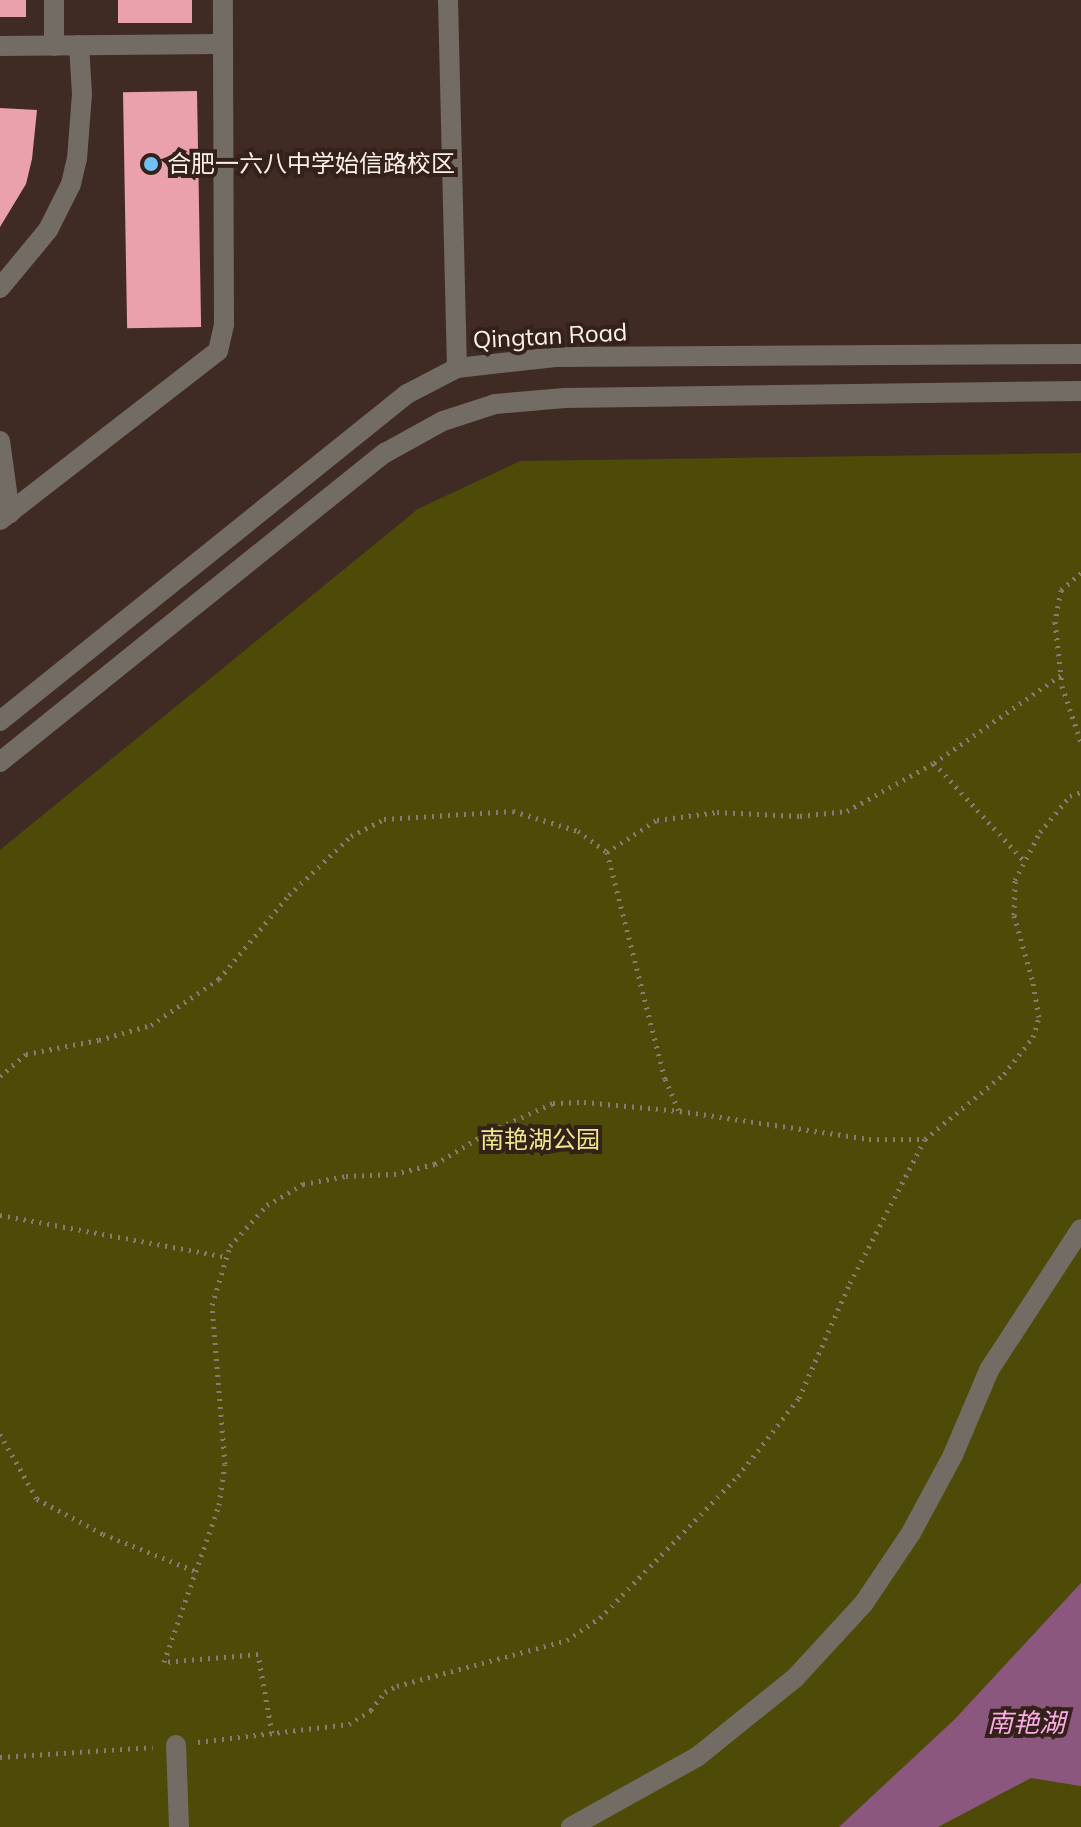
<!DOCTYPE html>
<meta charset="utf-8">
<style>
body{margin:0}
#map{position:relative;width:1081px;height:1827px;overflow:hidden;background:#3f2b23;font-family:Mulish,"Noto Sans SC",sans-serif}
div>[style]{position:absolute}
.green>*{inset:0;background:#4e4b08}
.water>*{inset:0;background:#8c577f}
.building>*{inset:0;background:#eaa1ac;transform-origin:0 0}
.path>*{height:5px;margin-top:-2.5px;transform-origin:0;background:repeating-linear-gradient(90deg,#8b7a74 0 2px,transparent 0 8px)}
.minor>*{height:20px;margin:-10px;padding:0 10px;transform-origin:10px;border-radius:10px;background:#736c64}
.dots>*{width:22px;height:22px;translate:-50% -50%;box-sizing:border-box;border:4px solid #342119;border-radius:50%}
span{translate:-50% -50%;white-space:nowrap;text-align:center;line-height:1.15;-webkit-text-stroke:8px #342119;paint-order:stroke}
.poi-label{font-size:24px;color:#fdf2ee}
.left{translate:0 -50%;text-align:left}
.street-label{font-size:24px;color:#fdf2ee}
.park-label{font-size:24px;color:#edea8b}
.water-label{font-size:26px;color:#fbace6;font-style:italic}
</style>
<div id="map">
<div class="green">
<i style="clip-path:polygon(1081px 453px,1081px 1827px,0 1827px,0 850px,418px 509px,520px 461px)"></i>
</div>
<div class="water">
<i style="clip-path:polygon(1081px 1583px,1081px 1786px,1031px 1778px,938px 1827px,839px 1827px,955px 1719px)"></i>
</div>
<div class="building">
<i style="left:0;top:0;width:26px;height:17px"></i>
<i style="left:118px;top:0;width:74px;height:23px"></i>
<i style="left:197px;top:91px;width:236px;height:74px;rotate:89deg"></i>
<i style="clip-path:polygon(0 108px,37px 110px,32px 159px,26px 184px,0 227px)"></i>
</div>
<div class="path">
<i style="left:1081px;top:573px;width:26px;rotate:140deg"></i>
<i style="left:1061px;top:590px;width:33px;rotate:101deg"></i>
<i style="left:1055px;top:622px;width:64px;rotate:83.8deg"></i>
<i style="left:1062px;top:686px;width:59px;rotate:71.3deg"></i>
<i style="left:934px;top:763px;width:134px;rotate:47.4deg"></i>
<i style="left:607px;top:852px;width:59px;rotate:-32.6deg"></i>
<i style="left:657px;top:820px;width:61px;rotate:-7.6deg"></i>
<i style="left:717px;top:812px;width:83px;rotate:2.8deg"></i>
<i style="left:800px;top:816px;width:47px;rotate:-6.1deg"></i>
<i style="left:847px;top:811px;width:99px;rotate:-28.9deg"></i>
<i style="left:934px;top:763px;width:155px;rotate:-34.7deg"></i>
<i style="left:0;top:1076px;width:34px;rotate:-40deg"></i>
<i style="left:26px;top:1054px;width:74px;rotate:-10.9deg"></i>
<i style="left:99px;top:1040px;width:54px;rotate:-16.1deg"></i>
<i style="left:151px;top:1025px;width:82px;rotate:-34.1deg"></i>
<i style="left:219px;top:979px;width:109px;rotate:-50.2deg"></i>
<i style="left:289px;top:895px;width:86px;rotate:-43.6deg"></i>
<i style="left:351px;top:836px;width:37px;rotate:-27deg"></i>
<i style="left:384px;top:819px;width:129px;rotate:-3.5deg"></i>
<i style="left:513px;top:811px;width:68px;rotate:17.1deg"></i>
<i style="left:578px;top:831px;width:36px;rotate:36deg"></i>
<i style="left:607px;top:852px;width:234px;rotate:75.7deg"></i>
<i style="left:665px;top:1079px;width:34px;rotate:66deg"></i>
<i style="left:0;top:1215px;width:230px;rotate:10.5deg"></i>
<i style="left:0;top:1434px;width:75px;rotate:60.4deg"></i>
<i style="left:37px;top:1499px;width:75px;rotate:27.9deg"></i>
<i style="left:103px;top:1534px;width:99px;rotate:21.9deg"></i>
<i style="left:272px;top:1733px;width:80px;rotate:-100deg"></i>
<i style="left:258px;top:1654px;width:94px;rotate:175.1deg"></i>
<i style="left:164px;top:1662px;width:166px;rotate:-70.7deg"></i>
<i style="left:219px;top:1505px;width:41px;rotate:-81.7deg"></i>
<i style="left:225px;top:1464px;width:160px;rotate:-94.7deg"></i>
<i style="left:212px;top:1305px;width:62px;rotate:-73deg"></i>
<i style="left:230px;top:1246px;width:55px;rotate:-47.9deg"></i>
<i style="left:267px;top:1205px;width:42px;rotate:-30.3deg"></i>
<i style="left:303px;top:1184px;width:44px;rotate:-10.5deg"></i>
<i style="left:346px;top:1176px;width:48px;rotate:-2.4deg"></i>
<i style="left:394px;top:1174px;width:42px;rotate:-13.7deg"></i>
<i style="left:435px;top:1164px;width:58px;rotate:-31deg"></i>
<i style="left:485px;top:1134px;width:75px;rotate:-24.5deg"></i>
<i style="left:553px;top:1103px;width:31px;rotate:-2deg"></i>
<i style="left:584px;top:1102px;width:96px;rotate:5.4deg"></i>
<i style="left:680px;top:1111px;width:191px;rotate:8.4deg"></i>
<i style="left:869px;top:1139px;width:55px"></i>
<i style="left:198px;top:1742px;width:152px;rotate:-6.8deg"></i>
<i style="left:349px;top:1724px;width:26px;rotate:-32deg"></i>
<i style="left:371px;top:1710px;width:23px;rotate:-52deg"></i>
<i style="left:385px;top:1692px;width:13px;rotate:-27deg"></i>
<i style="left:397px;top:1686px;width:176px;rotate:-15.1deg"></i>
<i style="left:567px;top:1640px;width:40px;rotate:-34deg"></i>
<i style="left:600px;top:1618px;width:198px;rotate:-45.8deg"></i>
<i style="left:738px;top:1476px;width:99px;rotate:-52deg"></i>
<i style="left:799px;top:1398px;width:126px;rotate:-66.1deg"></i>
<i style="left:850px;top:1283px;width:162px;rotate:-62.5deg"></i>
<i style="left:925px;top:1139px;width:102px;rotate:-39.4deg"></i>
<i style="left:1004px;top:1074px;width:47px;rotate:-51.9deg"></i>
<i style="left:1033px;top:1037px;width:21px;rotate:-73deg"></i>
<i style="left:1039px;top:1017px;width:39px;rotate:-100deg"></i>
<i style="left:1032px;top:979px;width:66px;rotate:-105.7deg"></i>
<i style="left:1014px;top:915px;width:35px;rotate:-88deg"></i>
<i style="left:1015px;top:880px;width:54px;rotate:-62.5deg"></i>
<i style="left:1040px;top:832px;width:47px;rotate:-50.2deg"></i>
<i style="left:1070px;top:796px;width:12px;rotate:-20deg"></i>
<i style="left:0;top:1757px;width:153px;rotate:-3.7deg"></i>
</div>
<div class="minor">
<i style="left:54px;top:0;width:46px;rotate:90deg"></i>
<i style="left:448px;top:0;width:368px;rotate:88.6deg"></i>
<i style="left:0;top:46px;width:221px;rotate:-0.5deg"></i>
<i style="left:0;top:288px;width:75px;rotate:-50.4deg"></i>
<i style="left:48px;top:230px;width:51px;rotate:-63.4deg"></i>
<i style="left:71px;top:184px;width:26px;rotate:-77deg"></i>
<i style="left:77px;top:159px;width:65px;rotate:-85.6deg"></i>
<i style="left:82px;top:94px;width:49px;rotate:-93.5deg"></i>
<i style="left:0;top:441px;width:73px;rotate:82.1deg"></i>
<i style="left:0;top:520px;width:276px;rotate:-37.8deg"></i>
<i style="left:218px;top:351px;width:28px;rotate:-77deg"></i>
<i style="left:224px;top:324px;width:324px;rotate:-90.2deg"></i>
<i style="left:0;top:721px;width:522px;rotate:-38.78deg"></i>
<i style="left:407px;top:394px;width:56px;rotate:-27.5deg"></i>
<i style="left:457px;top:368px;width:99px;rotate:-6.4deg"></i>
<i style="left:555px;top:357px;width:526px;rotate:-0.33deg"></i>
<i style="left:0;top:762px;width:494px;rotate:-38.8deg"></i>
<i style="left:385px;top:453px;width:66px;rotate:-28.9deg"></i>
<i style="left:443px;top:421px;width:55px;rotate:-18.1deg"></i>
<i style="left:495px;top:404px;width:70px;rotate:-4.9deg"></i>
<i style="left:565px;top:398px;width:516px;rotate:-0.78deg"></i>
<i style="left:176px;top:1745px;width:82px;rotate:87.9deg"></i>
<i style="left:571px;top:1827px;width:144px;rotate:-29.1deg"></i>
<i style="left:697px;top:1757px;width:126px;rotate:-38.9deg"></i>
<i style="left:795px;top:1678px;width:102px;rotate:-47.4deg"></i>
<i style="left:864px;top:1603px;width:84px;rotate:-56.1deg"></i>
<i style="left:911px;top:1533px;width:89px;rotate:-61.7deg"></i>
<i style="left:953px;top:1455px;width:92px;rotate:-67deg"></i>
<i style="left:989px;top:1370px;width:168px;rotate:-56.9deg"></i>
</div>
<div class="dots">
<i style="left:151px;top:164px;background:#71c1f5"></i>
</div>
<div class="poi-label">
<span class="left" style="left:167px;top:164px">合肥一六八中学始信路校区</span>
</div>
<div class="street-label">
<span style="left:550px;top:336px;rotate:-3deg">Qingtan Road</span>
</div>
<div class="park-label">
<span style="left:540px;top:1140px">南艳湖公园</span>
</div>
<div class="water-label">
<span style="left:1026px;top:1723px">南艳湖</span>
</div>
</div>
